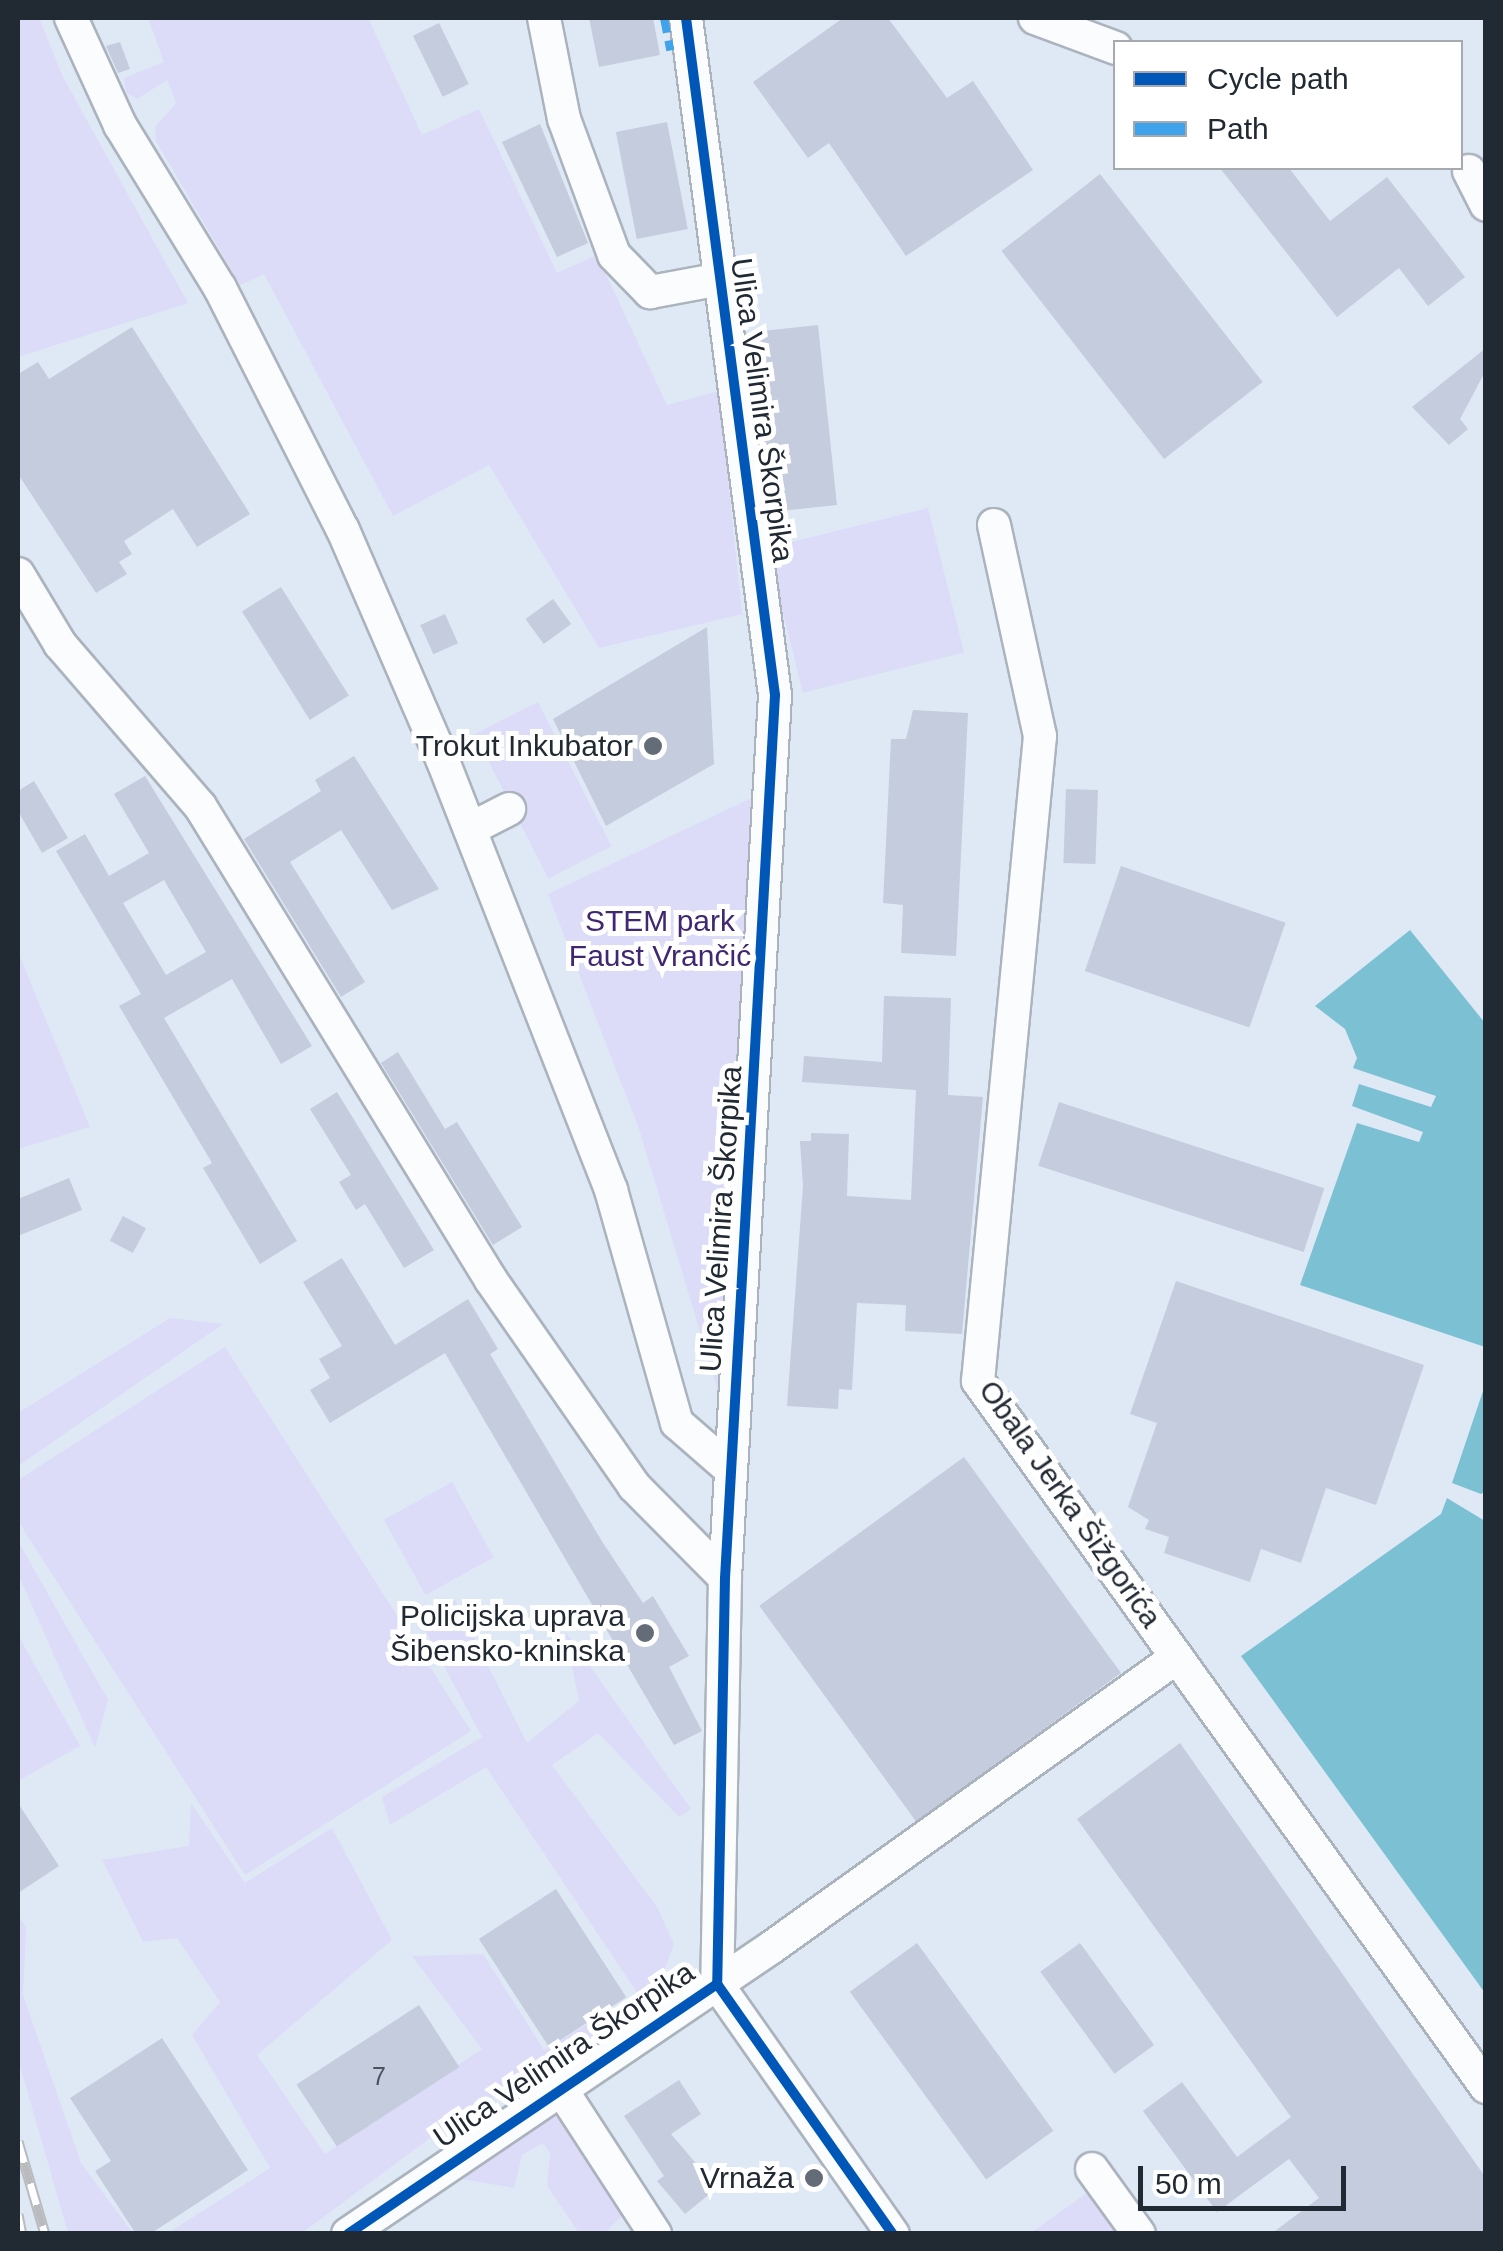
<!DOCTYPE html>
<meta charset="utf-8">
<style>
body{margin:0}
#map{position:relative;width:1503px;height:2251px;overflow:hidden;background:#dfe9f5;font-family:Arial,sans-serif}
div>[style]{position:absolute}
.green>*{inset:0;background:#dcdcf9;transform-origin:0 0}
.water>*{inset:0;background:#7cc1d3}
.building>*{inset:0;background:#c5ccdd;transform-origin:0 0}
.roads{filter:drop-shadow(2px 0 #abb3bd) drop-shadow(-2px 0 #abb3bd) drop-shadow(0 2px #abb3bd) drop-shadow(0 -2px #abb3bd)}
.minor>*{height:32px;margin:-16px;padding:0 16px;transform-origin:16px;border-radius:16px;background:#fafcfe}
.rail>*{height:11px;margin-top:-5.5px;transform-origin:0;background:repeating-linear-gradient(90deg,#fff 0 22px,#b9bbbe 0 44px);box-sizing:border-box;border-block:2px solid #b9bbbe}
.quiet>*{height:8px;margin-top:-4px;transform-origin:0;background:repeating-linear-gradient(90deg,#3ea3eb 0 15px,transparent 0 23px)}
.cycleway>*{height:10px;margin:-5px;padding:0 5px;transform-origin:5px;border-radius:5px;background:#0057b8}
.dots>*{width:28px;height:28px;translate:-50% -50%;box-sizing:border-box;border:5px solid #fff;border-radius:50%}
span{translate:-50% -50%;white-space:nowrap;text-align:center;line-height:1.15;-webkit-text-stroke:10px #fff;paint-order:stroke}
.number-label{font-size:25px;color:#4a525e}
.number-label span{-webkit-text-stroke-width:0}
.street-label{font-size:30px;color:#212933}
.poi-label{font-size:30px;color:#212933}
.right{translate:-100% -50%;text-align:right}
.park-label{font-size:30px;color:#402771}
.frame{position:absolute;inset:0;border:20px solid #212933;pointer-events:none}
.legend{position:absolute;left:1113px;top:40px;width:350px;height:130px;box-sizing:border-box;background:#fff;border:2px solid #a6a9ad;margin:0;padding:12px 18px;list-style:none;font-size:30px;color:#212933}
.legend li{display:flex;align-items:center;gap:20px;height:50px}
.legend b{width:50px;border:2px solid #a6a9ad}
.scale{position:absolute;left:1138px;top:2166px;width:208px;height:45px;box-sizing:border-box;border:5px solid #212933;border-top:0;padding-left:12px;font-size:30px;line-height:35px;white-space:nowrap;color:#212933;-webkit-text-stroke:8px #fff;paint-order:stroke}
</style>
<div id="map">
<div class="green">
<i style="clip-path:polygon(18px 18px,39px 18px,63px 77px,188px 303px,18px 357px)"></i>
<i style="clip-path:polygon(148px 18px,368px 18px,422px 135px,479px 109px,557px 273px,597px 255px,667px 405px,719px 391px,742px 614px,599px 648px,489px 465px,393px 516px,264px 274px,240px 285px,156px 141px,155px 127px,176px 103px,167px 80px,137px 99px,126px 92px,124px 78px,164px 62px)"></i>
<i style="left:928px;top:508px;width:149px;height:166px;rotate:76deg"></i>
<i style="left:538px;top:702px;width:162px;height:71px;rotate:63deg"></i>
<i style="clip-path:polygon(758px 795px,720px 1398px,639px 1129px,548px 894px)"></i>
<i style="clip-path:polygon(18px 952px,90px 1127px,18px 1149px)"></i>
<i style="clip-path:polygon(170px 1318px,223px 1324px,18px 1466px,18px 1413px)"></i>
<i style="clip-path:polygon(225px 1347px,471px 1731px,245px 1875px,18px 1521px,18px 1480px)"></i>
<i style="left:452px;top:1482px;width:86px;height:78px;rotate:61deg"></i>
<i style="clip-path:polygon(18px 1541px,108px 1700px,95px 1748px,18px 1574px)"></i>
<i style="clip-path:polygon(455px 1600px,527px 1743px,579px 1701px,565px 1631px,691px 1809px,679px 1817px,598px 1733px,552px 1765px,657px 1907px,674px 1944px,653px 2000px,453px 2121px,302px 2233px,168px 2233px,270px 2168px,192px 2035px,220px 2002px,177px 1938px,143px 1942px,102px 1860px,189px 1846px,191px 1803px,245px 1883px,332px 1828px,392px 1940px,257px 2055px,325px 2154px,482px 2049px,412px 1956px,483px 1954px,544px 2050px,638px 1994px,486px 1767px,390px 1825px,382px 1797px,482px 1737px,421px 1623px)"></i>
<i style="clip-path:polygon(18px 1635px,80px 1746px,18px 1781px)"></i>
<i style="clip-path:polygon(18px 1914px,26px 1928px,23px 1995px,81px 2163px,133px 2233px,68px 2233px,18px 2059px)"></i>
<i style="clip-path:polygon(563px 2107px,626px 2212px,605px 2233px,579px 2233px,547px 2186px,550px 2153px,543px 2143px,522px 2155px,514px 2188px,450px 2177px)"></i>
<i style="clip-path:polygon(1097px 2186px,1132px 2234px,1029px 2234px)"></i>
</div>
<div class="water">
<i style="clip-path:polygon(1410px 930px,1485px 1023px,1485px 1347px,1300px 1285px,1357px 1123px,1419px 1142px,1423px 1132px,1352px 1106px,1359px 1084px,1431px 1107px,1436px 1096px,1353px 1068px,1357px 1058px,1345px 1029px,1315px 1006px)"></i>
<i style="clip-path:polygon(1485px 1385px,1486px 1491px,1481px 1494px,1452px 1483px)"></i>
<i style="clip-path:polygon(1447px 1498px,1485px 1521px,1485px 1993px,1241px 1656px,1441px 1514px)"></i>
</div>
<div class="building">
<i style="clip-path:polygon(589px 18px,653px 18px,660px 55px,599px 67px)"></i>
<i style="clip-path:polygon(843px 18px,888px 18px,947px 98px,973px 81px,1033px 170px,906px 256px,829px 143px,808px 158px,753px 82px)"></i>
<i style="left:439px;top:23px;width:68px;height:29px;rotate:64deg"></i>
<i style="clip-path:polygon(120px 42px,130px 69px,118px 73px,106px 46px)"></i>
<i style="left:667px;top:122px;width:109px;height:52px;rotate:79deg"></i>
<i style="clip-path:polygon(540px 124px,588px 243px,557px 257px,502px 142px)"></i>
<i style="clip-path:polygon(1220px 168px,1289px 168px,1330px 221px,1387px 177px,1465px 277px,1428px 306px,1399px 268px,1337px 317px)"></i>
<i style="left:1100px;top:174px;width:264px;height:125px;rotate:52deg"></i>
<i style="left:818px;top:325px;width:181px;height:66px;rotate:84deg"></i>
<i style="clip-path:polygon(132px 327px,250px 514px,197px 547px,173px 509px,124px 541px,132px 554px,119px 562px,127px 574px,96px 593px,18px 474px,18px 374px,38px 362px,49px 379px)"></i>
<i style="clip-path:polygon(1486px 348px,1486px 370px,1460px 419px,1468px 429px,1449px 445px,1412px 407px)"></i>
<i style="left:281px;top:587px;width:128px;height:46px;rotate:58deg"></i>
<i style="left:553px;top:599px;width:31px;height:34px;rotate:54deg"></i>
<i style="left:445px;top:614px;width:32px;height:27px;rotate:66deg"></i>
<i style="clip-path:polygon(707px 627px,714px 764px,606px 826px,553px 719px)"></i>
<i style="clip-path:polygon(913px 710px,968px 713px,956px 956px,901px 953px,903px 905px,883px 903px,891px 739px,906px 739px)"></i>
<i style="clip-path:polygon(354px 756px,439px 889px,392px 910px,341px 830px,290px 862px,365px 982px,341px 997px,244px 839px,321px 791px,315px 780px)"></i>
<i style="clip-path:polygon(evenodd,145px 776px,312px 1046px,281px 1064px,232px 979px,164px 1018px,297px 1241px,260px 1264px,203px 1168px,212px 1163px,119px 1006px,141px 994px,56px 851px,85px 834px,109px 876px,149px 853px,114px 794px,145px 776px,164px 880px,206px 952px,166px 975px,123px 903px,164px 880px)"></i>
<i style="clip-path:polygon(34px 781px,68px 838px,42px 853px,18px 811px,18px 791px)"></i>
<i style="left:1066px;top:789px;width:32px;height:74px;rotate:2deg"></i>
<i style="left:1121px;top:866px;width:174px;height:111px;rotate:19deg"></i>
<i style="clip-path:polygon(884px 996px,951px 998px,948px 1095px,983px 1097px,962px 1334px,905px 1331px,906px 1305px,857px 1303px,852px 1390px,839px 1389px,838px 1409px,787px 1406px,803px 1186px,800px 1141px,811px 1141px,811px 1133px,849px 1134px,847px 1196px,911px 1200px,916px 1090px,802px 1082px,804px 1056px,882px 1062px)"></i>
<i style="clip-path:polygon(398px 1052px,445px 1129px,457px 1122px,522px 1227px,493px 1245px,381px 1063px)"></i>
<i style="clip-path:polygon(337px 1092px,434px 1250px,404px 1268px,365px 1204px,356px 1210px,339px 1182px,351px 1175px,310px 1109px)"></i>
<i style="left:1059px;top:1102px;width:279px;height:67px;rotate:18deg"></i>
<i style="clip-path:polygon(69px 1178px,82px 1210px,18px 1236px,18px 1199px)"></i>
<i style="left:123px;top:1216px;width:26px;height:28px;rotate:28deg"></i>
<i style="clip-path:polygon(342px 1258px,395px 1345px,468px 1299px,498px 1349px,490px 1354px,603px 1543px,643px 1603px,653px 1596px,689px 1656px,669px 1667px,702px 1731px,674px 1745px,445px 1353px,330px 1423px,310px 1390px,330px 1378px,319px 1359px,342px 1346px,303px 1282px)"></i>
<i style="clip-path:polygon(1176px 1281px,1424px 1365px,1376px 1505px,1326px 1488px,1301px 1563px,1261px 1549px,1250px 1582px,1164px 1553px,1169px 1537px,1145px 1529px,1149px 1520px,1128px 1507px,1157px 1423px,1130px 1414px)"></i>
<i style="left:964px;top:1457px;width:267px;height:253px;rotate:54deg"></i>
<i style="clip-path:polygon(1180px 1743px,1486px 2178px,1486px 2234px,1271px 2234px,1319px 2198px,1289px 2159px,1217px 2212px,1143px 2111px,1182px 2082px,1237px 2157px,1291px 2117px,1077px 1819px)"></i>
<i style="clip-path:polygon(18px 1803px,59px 1866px,18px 1893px)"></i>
<i style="left:556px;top:1889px;width:129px;height:92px;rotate:57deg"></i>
<i style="left:917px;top:1943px;width:232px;height:83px;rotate:54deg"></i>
<i style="left:1080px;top:1943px;width:126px;height:49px;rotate:54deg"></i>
<i style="left:419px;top:2005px;width:74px;height:146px;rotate:57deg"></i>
<i style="clip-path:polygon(162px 2038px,248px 2170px,150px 2234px,136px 2234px,95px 2171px,111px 2161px,70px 2098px)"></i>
<i style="clip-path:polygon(679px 2080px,701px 2114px,671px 2134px,717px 2188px,685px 2214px,657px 2181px,664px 2176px,624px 2116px)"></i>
</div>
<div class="roads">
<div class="minor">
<i style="left:71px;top:18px;width:118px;rotate:65.4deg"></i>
<i style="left:120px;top:125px;width:191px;rotate:58.5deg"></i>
<i style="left:220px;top:288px;width:271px;rotate:63.1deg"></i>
<i style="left:343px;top:530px;width:252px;rotate:66.6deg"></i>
<i style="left:443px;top:761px;width:461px;rotate:68.6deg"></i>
<i style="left:611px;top:1190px;width:242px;rotate:74.2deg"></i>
<i style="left:677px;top:1423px;width:70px;rotate:41deg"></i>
<i style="left:544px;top:18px;width:103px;rotate:78.8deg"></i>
<i style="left:564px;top:119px;width:145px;rotate:69.8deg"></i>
<i style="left:614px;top:255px;width:52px;rotate:45.8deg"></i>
<i style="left:650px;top:292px;width:71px;rotate:-10.5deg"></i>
<i style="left:686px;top:18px;width:683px;rotate:82.51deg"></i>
<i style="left:775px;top:695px;width:884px;rotate:93.24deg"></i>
<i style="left:725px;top:1578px;width:406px;rotate:91.1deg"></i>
<i style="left:1035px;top:18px;width:86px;rotate:20.3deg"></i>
<i style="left:1469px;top:171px;width:38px;rotate:63deg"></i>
<i style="left:994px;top:525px;width:216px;rotate:77.7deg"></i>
<i style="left:1040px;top:736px;width:648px;rotate:95.49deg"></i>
<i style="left:978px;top:1381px;width:870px;rotate:54.26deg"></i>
<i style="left:18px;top:574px;width:82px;rotate:59deg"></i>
<i style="left:60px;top:644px;width:214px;rotate:49.2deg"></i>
<i style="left:200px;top:806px;width:556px;rotate:58.45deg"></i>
<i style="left:491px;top:1280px;width:251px;rotate:55.2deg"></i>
<i style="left:634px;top:1486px;width:129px;rotate:45.3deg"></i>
<i style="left:470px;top:829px;width:44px;rotate:-27.1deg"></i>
<i style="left:717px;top:1984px;width:306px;rotate:54.9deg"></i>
<i style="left:561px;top:2089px;width:173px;rotate:57deg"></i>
<i style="left:1092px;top:2169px;width:80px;rotate:54.1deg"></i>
<i style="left:348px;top:2234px;width:512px;rotate:-34.09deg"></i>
<i style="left:772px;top:1947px;width:498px;rotate:-35.6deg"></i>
</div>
</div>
<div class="rail">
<i style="left:18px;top:2141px;width:97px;rotate:73.8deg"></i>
<i style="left:18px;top:2214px;width:20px;rotate:79deg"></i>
</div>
<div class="quiet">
<i style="left:664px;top:18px;width:33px;rotate:79deg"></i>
</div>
<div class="cycleway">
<i style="left:686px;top:18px;width:683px;rotate:82.51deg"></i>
<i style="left:775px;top:695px;width:884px;rotate:93.24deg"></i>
<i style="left:725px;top:1578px;width:406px;rotate:91.1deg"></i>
<i style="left:717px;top:1984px;width:306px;rotate:54.9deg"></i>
<i style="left:348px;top:2234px;width:446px;rotate:-34.1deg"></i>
</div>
<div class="dots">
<i style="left:653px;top:746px;background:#646c77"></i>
<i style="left:645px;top:1633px;background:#646c77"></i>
<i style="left:814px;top:2178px;background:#646c77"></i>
</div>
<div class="number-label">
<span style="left:379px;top:2076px">7</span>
</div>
<div class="street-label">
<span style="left:762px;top:410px;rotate:82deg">Ulica Velimira Škorpika</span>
<span style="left:721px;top:1219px;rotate:-86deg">Ulica Velimira Škorpika</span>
<span style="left:1070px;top:1504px;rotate:55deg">Obala Jerka Šižgorića</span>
<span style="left:564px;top:2055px;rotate:-34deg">Ulica Velimira Škorpika</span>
</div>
<div class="poi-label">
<span class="right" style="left:633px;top:746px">Trokut Inkubator</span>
<span class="right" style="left:625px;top:1633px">Policijska uprava<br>Šibensko-kninska</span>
<span class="right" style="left:794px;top:2178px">Vrnaža</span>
</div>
<div class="park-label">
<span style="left:660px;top:938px">STEM park<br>Faust Vrančić</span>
</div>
<div class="frame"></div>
<ul class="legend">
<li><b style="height:12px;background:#0057b8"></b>Cycle path</li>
<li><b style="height:12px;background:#3ea3eb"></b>Path</li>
</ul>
<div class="scale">50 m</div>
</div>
